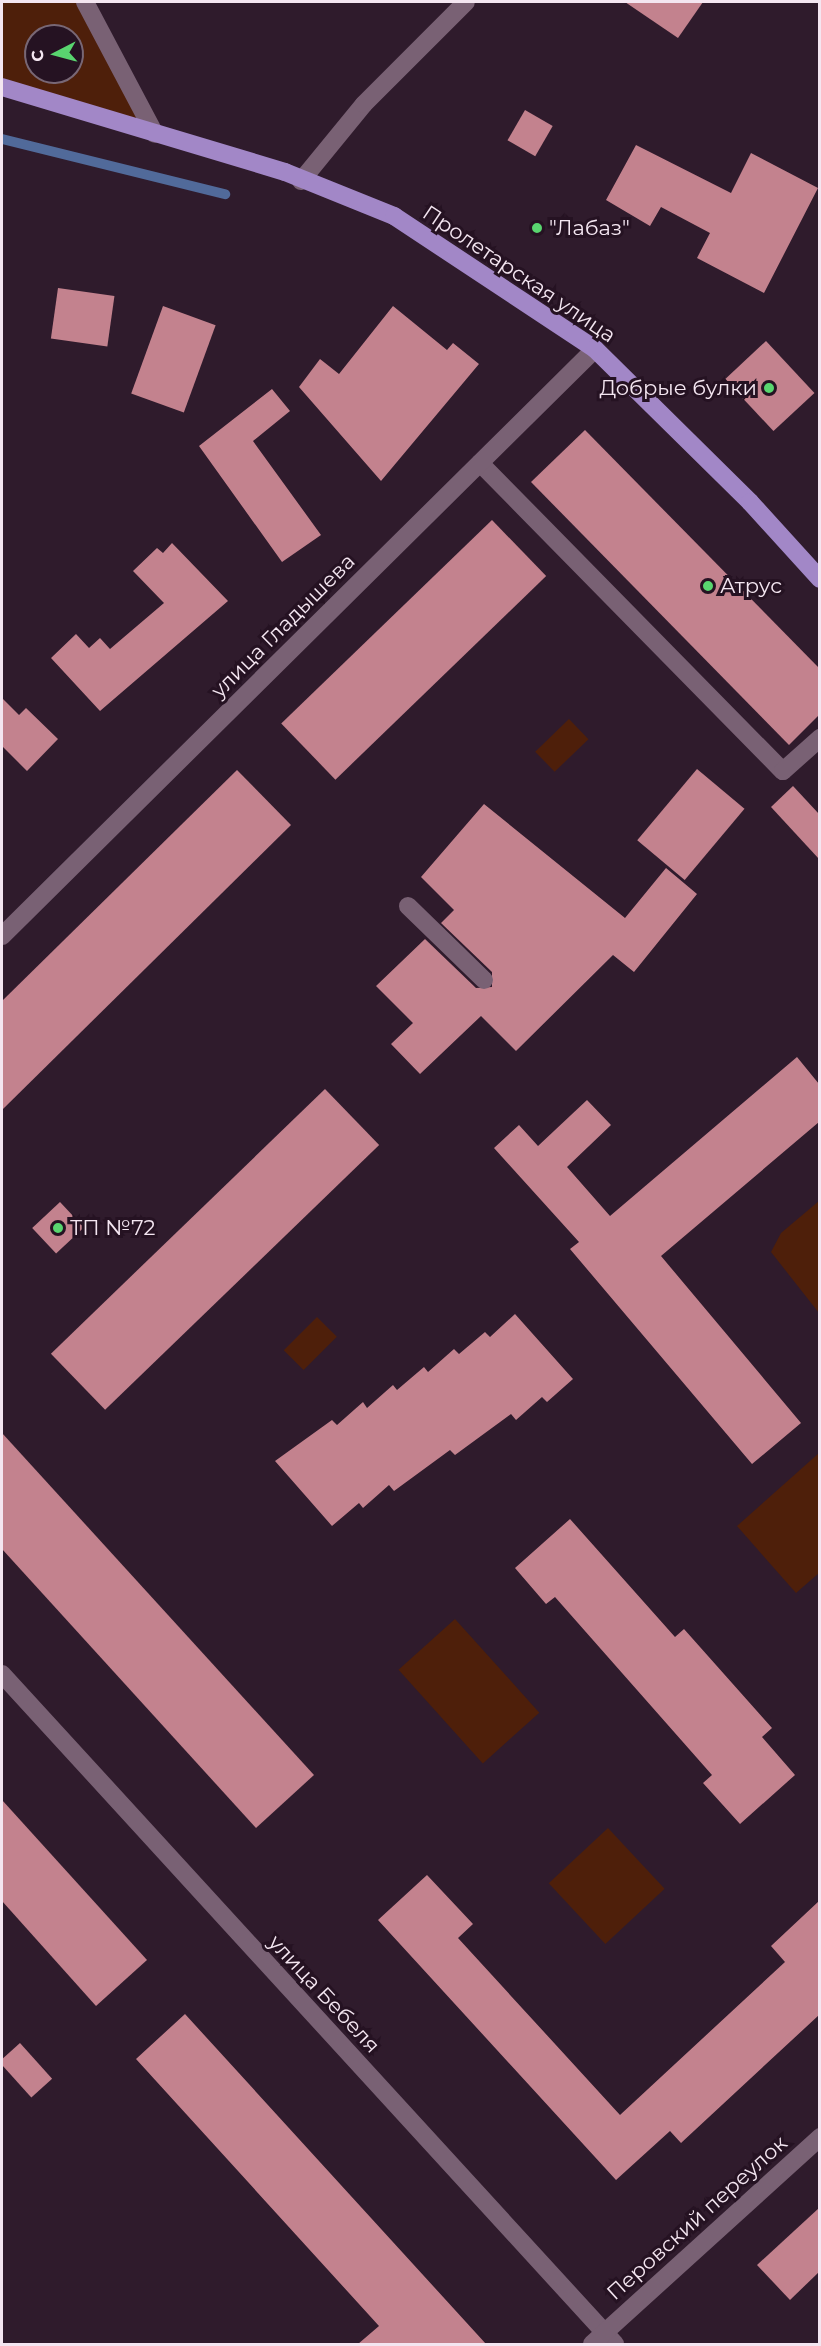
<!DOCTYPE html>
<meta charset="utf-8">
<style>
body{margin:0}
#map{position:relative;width:821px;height:2346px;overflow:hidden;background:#2f1b2c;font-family:Montserrat,sans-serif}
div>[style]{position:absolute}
.green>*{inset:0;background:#4e1f0a;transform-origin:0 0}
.stream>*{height:10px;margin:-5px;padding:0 5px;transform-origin:5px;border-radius:5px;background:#516a9a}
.building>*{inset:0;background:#c3828e;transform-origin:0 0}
.minor>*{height:18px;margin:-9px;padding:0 9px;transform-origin:9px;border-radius:9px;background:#796174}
.major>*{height:18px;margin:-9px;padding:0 9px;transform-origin:9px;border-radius:9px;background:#a287c7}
.dots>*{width:16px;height:16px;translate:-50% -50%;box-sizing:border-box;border:3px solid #251222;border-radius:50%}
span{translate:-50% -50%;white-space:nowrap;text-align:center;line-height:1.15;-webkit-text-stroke:6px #251222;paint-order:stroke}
.poi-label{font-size:21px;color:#f4e6f1}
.left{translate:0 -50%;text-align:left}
.right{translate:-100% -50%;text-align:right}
.street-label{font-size:21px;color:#f4e6f1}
.frame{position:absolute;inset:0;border:3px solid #f4e6f1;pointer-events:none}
.north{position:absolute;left:24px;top:24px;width:60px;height:60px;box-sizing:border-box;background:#251222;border:2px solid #786775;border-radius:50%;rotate:264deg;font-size:16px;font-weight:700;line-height:24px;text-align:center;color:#f4e6f1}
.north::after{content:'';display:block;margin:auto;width:21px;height:27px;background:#59d56f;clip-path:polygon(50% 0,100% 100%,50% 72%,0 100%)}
</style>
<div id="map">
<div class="green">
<i style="clip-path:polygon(evenodd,2px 2px,85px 2px,155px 134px,2px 87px,2px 2px,36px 36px,72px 36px,72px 72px,36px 72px,36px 36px)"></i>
<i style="left:569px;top:719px;width:28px;height:47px;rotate:46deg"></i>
<i style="clip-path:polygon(819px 1201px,819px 1313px,771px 1252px,781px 1233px)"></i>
<i style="left:317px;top:1317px;width:28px;height:47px;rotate:45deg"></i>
<i style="clip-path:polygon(819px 1453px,819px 1573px,796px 1593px,737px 1526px)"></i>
<i style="left:455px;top:1619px;width:126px;height:76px;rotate:48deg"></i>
<i style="left:608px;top:1828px;width:83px;height:81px;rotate:47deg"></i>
</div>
<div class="stream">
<i style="left:2px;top:139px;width:230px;rotate:13.9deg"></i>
</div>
<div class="building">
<i style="clip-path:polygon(625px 2px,703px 2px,678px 38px)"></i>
<i style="left:525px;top:110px;width:32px;height:35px;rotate:30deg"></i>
<i style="clip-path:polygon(636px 145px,731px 193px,751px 153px,818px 188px,764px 293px,697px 258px,710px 233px,661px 207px,650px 226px,606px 200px)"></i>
<i style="left:58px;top:288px;width:57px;height:51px;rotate:8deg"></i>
<i style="left:163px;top:306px;width:56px;height:93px;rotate:20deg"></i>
<i style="clip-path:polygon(393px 306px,447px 350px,453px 343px,479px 364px,381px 481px,299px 387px,320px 359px,339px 374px)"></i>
<i style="left:766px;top:341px;width:71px;height:56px;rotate:47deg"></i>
<i style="clip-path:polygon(272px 389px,290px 411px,253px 441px,321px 535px,282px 562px,199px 446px)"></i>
<i style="clip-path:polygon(585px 430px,819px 668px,819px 715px,789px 745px,531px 482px)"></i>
<i style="left:492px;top:520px;width:78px;height:293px;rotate:46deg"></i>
<i style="clip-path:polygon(172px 543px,228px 601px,100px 711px,51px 658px,76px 634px,89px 648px,100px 638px,110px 649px,164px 603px,133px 571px,157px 548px,163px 553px)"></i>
<i style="clip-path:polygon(2px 698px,19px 715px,26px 708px,58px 739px,27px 771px,2px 746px)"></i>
<i style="left:697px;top:769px;width:62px;height:93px;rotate:40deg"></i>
<i style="clip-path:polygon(237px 770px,291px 825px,2px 1110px,2px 1001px)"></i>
<i style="clip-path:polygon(793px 786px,819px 814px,819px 859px,771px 807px)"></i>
<i style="clip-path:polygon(484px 804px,625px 918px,666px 868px,697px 894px,634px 972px,613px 955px,516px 1051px,481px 1016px,420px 1074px,391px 1044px,413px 1023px,376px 986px,425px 939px,476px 988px,492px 987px,492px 972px,441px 923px,454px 910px,421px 877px)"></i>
<i style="clip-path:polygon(797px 1057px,819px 1084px,819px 1122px,661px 1256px,801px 1423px,752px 1464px,570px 1249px,579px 1242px,494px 1148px,519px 1125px,538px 1146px,587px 1100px,611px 1125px,567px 1167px,610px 1216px)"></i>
<i style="left:325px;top:1089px;width:78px;height:381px;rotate:46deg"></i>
<i style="left:60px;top:1202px;width:35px;height:38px;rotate:47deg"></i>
<i style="clip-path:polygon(515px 1314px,573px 1379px,547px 1402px,542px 1397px,516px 1420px,511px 1414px,455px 1455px,450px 1450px,394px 1491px,389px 1485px,363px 1508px,359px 1503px,332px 1526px,275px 1461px,332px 1420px,337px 1425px,363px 1402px,367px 1408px,393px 1385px,397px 1390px,424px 1367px,428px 1372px,454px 1349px,459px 1354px,485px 1332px,490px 1337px)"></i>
<i style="clip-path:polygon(2px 1433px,314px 1775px,256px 1828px,2px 1549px)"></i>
<i style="clip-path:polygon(570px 1519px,675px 1637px,684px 1629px,772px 1728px,762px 1737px,795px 1775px,740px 1824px,703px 1783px,712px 1775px,555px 1597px,546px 1604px,515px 1568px)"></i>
<i style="clip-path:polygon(2px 1800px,147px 1960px,96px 2006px,2px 1901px)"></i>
<i style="clip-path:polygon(427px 1875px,473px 1924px,458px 1938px,620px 2115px,785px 1962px,771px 1946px,819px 1901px,819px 2015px,681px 2143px,670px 2131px,616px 2180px,378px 1920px)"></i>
<i style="clip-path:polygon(185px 2014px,486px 2344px,358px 2344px,379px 2326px,136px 2059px)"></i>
<i style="left:20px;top:2043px;width:48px;height:28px;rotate:48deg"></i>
<i style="clip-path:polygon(819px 2208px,819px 2272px,790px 2300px,757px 2265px)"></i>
</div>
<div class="minor">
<i style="left:85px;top:2px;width:149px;rotate:62.1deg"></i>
<i style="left:301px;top:181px;width:99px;rotate:-50.7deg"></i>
<i style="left:364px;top:104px;width:144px;rotate:-45deg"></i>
<i style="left:480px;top:463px;width:432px;rotate:45.5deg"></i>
<i style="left:783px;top:771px;width:50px;rotate:-41.7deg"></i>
<i style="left:408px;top:906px;width:106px;rotate:44.2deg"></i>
<i style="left:2px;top:936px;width:834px;rotate:-44.71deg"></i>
<i style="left:2px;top:1674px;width:908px;rotate:47.54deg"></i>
<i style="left:592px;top:2344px;width:308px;rotate:-42.2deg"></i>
</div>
<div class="major">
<i style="left:2px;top:87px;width:295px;rotate:16.7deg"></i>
<i style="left:285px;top:172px;width:118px;rotate:22deg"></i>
<i style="left:394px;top:216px;width:241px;rotate:33.5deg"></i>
<i style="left:595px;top:349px;width:218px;rotate:44.6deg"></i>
<i style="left:750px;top:502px;width:104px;rotate:47.7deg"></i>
</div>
<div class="dots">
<i style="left:537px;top:228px;background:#59d56f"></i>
<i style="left:769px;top:388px;background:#59d56f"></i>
<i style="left:708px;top:586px;background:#59d56f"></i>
<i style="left:58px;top:1228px;background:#59d56f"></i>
</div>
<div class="poi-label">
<span class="left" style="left:549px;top:228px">"Лабаз"</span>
<span class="right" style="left:757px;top:388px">Добрые булки</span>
<span class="left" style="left:720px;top:586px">Атрус</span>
<span class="left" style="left:70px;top:1228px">ТП №72</span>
</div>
<div class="street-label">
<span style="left:519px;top:274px;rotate:34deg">Пролетарская улица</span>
<span style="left:283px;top:626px;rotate:-45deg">улица Гладышева</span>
<span style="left:324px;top:1994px;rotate:47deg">улица Бебеля</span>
<span style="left:697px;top:2218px;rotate:-42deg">Перовский переулок</span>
</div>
<div class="frame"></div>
<div class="north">С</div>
</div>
